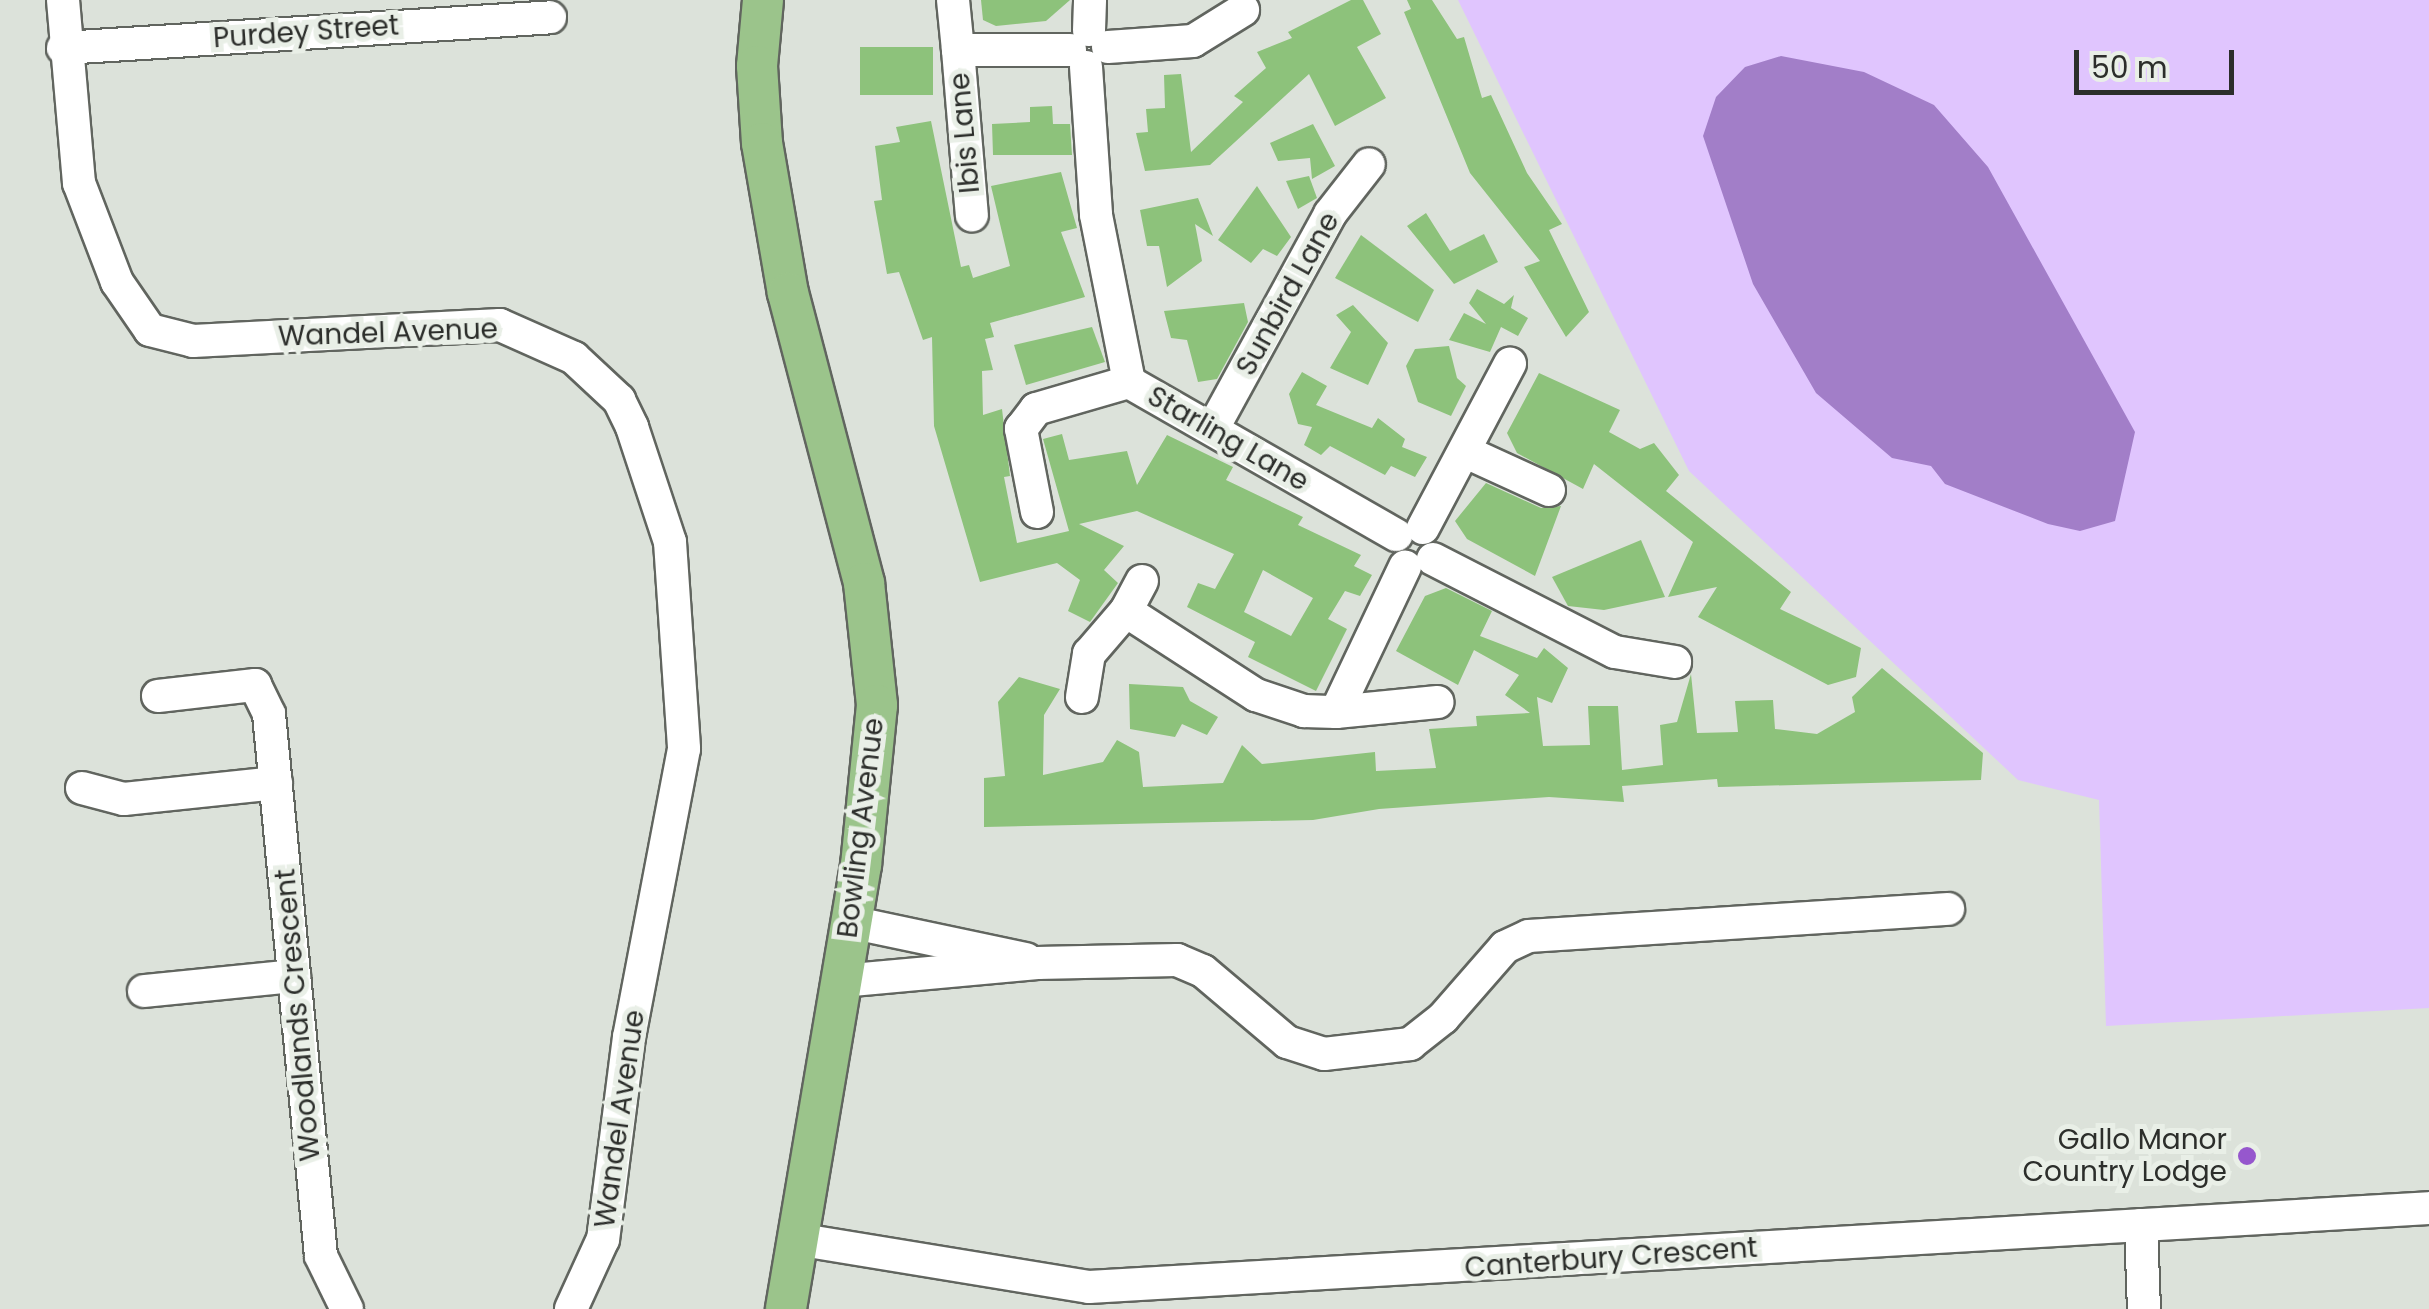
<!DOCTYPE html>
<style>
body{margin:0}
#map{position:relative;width:2429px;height:1309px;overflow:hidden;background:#dce2da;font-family:Poppins,sans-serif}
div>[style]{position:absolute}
.green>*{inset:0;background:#e0c5fe}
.water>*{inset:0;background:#a27ec8}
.building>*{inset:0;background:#8dc27b;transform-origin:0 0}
.roads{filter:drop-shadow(2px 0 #61655f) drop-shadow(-2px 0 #61655f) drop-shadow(0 2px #61655f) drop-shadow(0 -2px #61655f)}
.minor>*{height:32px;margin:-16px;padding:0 16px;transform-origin:16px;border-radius:16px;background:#fff}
.major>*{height:40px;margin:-20px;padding:0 20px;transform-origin:20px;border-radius:20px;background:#9bc48b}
.dots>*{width:28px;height:28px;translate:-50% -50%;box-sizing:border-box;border:5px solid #e9efe7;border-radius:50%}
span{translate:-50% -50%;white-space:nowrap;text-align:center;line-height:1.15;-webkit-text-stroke:10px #e9efe7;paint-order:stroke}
.street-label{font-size:28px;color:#2c2e2b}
.poi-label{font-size:28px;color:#2c2e2b}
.right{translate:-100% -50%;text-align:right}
.scale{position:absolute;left:2074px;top:50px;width:160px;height:45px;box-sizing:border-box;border:5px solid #2c2e2b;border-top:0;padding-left:12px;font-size:30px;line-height:35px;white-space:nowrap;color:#2c2e2b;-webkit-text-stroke:8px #e9efe7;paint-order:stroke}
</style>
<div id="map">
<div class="green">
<i style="clip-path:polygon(1458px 0,2429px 0,2429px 1008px,2106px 1026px,2099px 800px,2018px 780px,1689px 471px)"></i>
</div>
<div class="water">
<i style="clip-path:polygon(1781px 56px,1864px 72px,1934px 105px,1988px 167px,2135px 432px,2115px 521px,2080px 531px,2048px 524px,1945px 484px,1931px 466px,1892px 458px,1816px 393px,1753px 284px,1703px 136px,1716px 97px,1745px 67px)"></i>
</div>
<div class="building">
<i style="clip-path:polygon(981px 0,1070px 0,1046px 21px,996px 26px,983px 20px)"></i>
<i style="clip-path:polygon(1351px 0,1363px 0,1381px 34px,1357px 47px,1386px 98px,1335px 126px,1309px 74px,1210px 165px,1145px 171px,1136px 133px,1148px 132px,1146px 109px,1165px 108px,1164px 75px,1181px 74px,1191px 152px,1243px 102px,1234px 96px,1266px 68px,1257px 52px,1292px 38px,1288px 32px)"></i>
<i style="clip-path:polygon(1407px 0,1432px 0,1457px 39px,1464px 37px,1482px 98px,1491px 95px,1527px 173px,1562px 224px,1549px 230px,1589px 312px,1566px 337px,1524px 267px,1540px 261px,1470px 173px,1404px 12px,1411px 9px)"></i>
<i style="left:933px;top:47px;width:48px;height:73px;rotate:90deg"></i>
<i style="clip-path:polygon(1052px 106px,1053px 124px,1070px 124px,1072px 155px,993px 155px,992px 124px,1030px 122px,1030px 107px)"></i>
<i style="clip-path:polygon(evenodd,931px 121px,961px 267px,969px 265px,973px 278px,1010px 266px,991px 186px,1061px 172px,1077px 228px,1061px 232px,1085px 297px,990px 323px,994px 337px,985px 339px,993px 370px,982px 371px,983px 415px,1002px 409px,1010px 476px,1004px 477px,1017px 543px,1069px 531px,1043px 439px,1062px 434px,1069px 460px,1127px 451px,1137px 485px,1167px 435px,1233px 467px,1226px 480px,1303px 517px,1298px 525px,1361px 555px,1354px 566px,1372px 575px,1360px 596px,1345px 591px,1328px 619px,1347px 629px,1316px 691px,1248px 657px,1255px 642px,1187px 607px,1198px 583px,1215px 589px,1234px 554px,1137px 511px,1079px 524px,1124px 546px,1104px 570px,1118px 583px,1090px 622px,1068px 611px,1080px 580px,1057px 563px,980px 582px,934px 426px,932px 337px,923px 340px,899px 272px,887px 274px,874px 201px,882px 200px,875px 146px,900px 142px,896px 127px,931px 121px,1263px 570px,1313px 598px,1291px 636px,1244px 612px,1263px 570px)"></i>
<i style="clip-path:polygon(1313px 124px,1335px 166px,1312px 179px,1310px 158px,1278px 161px,1270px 143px)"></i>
<i style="clip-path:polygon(1309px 176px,1317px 198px,1298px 209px,1286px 181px)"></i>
<i style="clip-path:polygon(1257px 186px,1291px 237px,1277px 256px,1263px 249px,1251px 263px,1218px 240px)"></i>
<i style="clip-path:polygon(1198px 198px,1213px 236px,1195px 224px,1202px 261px,1167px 287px,1159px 246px,1147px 246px,1140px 210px)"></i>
<i style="clip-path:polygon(1426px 213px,1450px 251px,1484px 234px,1498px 262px,1454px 284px,1407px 226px)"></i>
<i style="clip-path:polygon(1361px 235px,1434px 290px,1418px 322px,1335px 278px)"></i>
<i style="clip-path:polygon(1477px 289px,1504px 304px,1514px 295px,1511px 308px,1528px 318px,1518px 336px,1501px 327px,1490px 352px,1449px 340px,1464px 313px,1486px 324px,1469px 303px)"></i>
<i style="clip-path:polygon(1244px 303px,1248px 322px,1217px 379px,1198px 382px,1187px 340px,1171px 338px,1164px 311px)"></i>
<i style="clip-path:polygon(1353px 305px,1388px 343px,1368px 385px,1330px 368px,1351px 332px,1336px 315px)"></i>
<i style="clip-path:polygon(1092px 327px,1105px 362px,1026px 385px,1014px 345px)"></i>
<i style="clip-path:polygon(1449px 346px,1457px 378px,1466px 386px,1451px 416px,1418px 402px,1406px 366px,1415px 349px)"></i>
<i style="clip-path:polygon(1302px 372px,1327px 386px,1316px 405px,1372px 428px,1378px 418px,1405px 439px,1402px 447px,1427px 457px,1415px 477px,1391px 466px,1385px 475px,1330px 446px,1321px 455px,1304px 445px,1312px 427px,1298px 424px,1289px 394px)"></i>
<i style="clip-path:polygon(1539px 373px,1620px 410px,1609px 432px,1640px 449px,1654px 443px,1679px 475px,1666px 491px,1791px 592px,1780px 609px,1861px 648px,1856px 677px,1828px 685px,1698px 617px,1717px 587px,1668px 597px,1693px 542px,1594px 464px,1583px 489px,1517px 453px,1507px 433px)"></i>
<i style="clip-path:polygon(1486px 483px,1541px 508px,1561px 506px,1535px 576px,1467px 539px,1455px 521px)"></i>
<i style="clip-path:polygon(1641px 540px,1665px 597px,1604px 610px,1568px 606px,1552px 577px)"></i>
<i style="clip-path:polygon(1446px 588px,1492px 611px,1480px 636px,1537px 658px,1544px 648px,1568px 668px,1552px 703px,1537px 697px,1543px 746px,1590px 745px,1588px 706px,1618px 706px,1622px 770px,1663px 765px,1660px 725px,1677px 722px,1691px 674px,1697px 733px,1738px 732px,1735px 701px,1773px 700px,1775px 729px,1817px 734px,1855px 712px,1852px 697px,1882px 668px,1983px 753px,1981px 780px,1718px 787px,1717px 779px,1622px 786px,1624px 802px,1549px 797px,1379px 809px,1313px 820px,984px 827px,984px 778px,1005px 776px,998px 702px,1019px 677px,1060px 689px,1044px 715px,1043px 775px,1103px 762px,1117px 740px,1139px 752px,1143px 787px,1223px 783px,1242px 745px,1262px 764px,1375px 752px,1376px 771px,1436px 768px,1429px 729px,1477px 726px,1476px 716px,1530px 713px,1505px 695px,1519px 675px,1474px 650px,1458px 685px,1396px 651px,1425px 596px)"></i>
<i style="clip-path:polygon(1129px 684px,1183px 687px,1190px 701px,1218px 717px,1207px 735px,1182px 724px,1175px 737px,1130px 729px)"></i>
</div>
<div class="roads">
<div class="minor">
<i style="left:63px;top:0;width:184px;rotate:85deg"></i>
<i style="left:79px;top:183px;width:106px;rotate:69deg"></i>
<i style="left:117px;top:282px;width:58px;rotate:55.5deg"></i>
<i style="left:150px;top:330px;width:44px;rotate:14.3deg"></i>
<i style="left:193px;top:341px;width:307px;rotate:-3deg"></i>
<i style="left:500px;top:325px;width:81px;rotate:24deg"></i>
<i style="left:574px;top:358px;width:62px;rotate:43deg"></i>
<i style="left:619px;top:400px;width:30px;rotate:64deg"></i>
<i style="left:632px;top:427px;width:121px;rotate:71.7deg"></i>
<i style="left:670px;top:542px;width:207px;rotate:86.1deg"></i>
<i style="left:684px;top:749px;width:293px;rotate:100.8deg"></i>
<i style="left:629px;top:1037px;width:204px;rotate:97.3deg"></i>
<i style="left:603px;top:1239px;width:77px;rotate:114.6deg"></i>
<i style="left:953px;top:0;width:50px;rotate:84.3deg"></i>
<i style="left:958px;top:50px;width:112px"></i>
<i style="left:1089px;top:30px;width:30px;rotate:-88deg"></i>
<i style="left:1108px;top:47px;width:85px;rotate:-4deg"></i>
<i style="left:1193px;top:41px;width:59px;rotate:-31.8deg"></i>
<i style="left:63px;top:48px;width:488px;rotate:-3.6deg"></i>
<i style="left:958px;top:50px;width:166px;rotate:85.2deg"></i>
<i style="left:1086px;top:67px;width:148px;rotate:86.1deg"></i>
<i style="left:1096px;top:215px;width:170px;rotate:78.8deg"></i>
<i style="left:1129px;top:382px;width:308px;rotate:29.8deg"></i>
<i style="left:1213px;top:428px;width:244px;rotate:-61.3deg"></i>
<i style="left:1330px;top:214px;width:63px;rotate:-52deg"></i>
<i style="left:1468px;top:453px;width:89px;rotate:24.6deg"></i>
<i style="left:1037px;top:512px;width:85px;rotate:-100.9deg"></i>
<i style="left:1021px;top:429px;width:25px;rotate:-53deg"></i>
<i style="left:1036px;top:409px;width:97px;rotate:-16.2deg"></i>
<i style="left:1423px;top:528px;width:186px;rotate:-62.1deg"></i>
<i style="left:1433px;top:559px;width:204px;rotate:27.1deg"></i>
<i style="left:1615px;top:652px;width:61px;rotate:9.5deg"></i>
<i style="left:1126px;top:611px;width:34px;rotate:-62deg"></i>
<i style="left:158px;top:696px;width:98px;rotate:-6.5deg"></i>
<i style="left:255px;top:685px;width:32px;rotate:64deg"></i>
<i style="left:269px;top:714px;width:544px;rotate:84.52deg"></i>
<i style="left:321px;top:1256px;width:59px;rotate:63.9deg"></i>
<i style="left:1082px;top:697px;width:44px;rotate:-80.8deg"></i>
<i style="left:1089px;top:654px;width:57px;rotate:-49.3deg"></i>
<i style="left:1126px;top:611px;width:155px;rotate:32.9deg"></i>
<i style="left:1256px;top:695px;width:51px;rotate:18.4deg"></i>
<i style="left:1304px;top:711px;width:32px;rotate:2deg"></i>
<i style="left:1336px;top:712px;width:161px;rotate:-64.6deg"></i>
<i style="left:1336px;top:712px;width:102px;rotate:-5.6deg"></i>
<i style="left:82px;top:788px;width:43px;rotate:14.7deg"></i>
<i style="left:124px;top:799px;width:153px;rotate:-6deg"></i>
<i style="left:850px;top:922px;width:180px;rotate:11.9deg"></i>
<i style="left:841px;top:981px;width:197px;rotate:-5.2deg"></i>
<i style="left:1037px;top:963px;width:140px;rotate:-1.2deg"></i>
<i style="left:1177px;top:960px;width:28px;rotate:23deg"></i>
<i style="left:1203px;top:971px;width:110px;rotate:40.2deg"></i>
<i style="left:1287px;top:1042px;width:39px;rotate:18deg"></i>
<i style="left:1324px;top:1054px;width:87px;rotate:-6.6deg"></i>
<i style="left:1410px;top:1044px;width:42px;rotate:-38.2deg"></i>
<i style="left:1443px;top:1018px;width:94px;rotate:-48.9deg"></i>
<i style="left:1505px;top:947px;width:26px;rotate:-25deg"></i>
<i style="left:1529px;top:936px;width:420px;rotate:-3.7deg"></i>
<i style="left:144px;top:991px;width:151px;rotate:-5.7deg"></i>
<i style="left:2141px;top:1225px;width:84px;rotate:88deg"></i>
<i style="left:796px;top:1239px;width:297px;rotate:9.3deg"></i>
<i style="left:1089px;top:1287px;width:1342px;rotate:-3.37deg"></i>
</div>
<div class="major">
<i style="left:763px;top:0;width:66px;rotate:95.2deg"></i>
<i style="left:757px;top:66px;width:77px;rotate:86.3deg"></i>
<i style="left:762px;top:143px;width:152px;rotate:80.2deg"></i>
<i style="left:788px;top:293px;width:300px;rotate:75.3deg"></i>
<i style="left:864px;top:583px;width:123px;rotate:83.9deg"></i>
<i style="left:877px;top:705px;width:161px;rotate:95.7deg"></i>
<i style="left:861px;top:865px;width:450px;rotate:99.6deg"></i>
</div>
</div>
<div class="dots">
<i style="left:2247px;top:1156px;background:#9657cd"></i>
</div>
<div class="street-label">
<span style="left:306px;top:32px;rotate:-4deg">Purdey Street</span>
<span style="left:965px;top:133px;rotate:-95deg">Ibis Lane</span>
<span style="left:1288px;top:294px;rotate:-61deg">Sunbird Lane</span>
<span style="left:388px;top:333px;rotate:-2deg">Wandel Avenue</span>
<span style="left:1228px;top:439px;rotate:30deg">Starling Lane</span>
<span style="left:861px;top:828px;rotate:-83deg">Bowling Avenue</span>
<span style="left:298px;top:1015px;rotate:-95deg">Woodlands Crescent</span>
<span style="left:620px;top:1119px;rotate:-82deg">Wandel Avenue</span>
<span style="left:1611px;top:1258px;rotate:-4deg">Canterbury Crescent</span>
</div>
<div class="poi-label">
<span class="right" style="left:2227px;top:1156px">Gallo Manor<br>Country Lodge</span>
</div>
<div class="scale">50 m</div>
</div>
